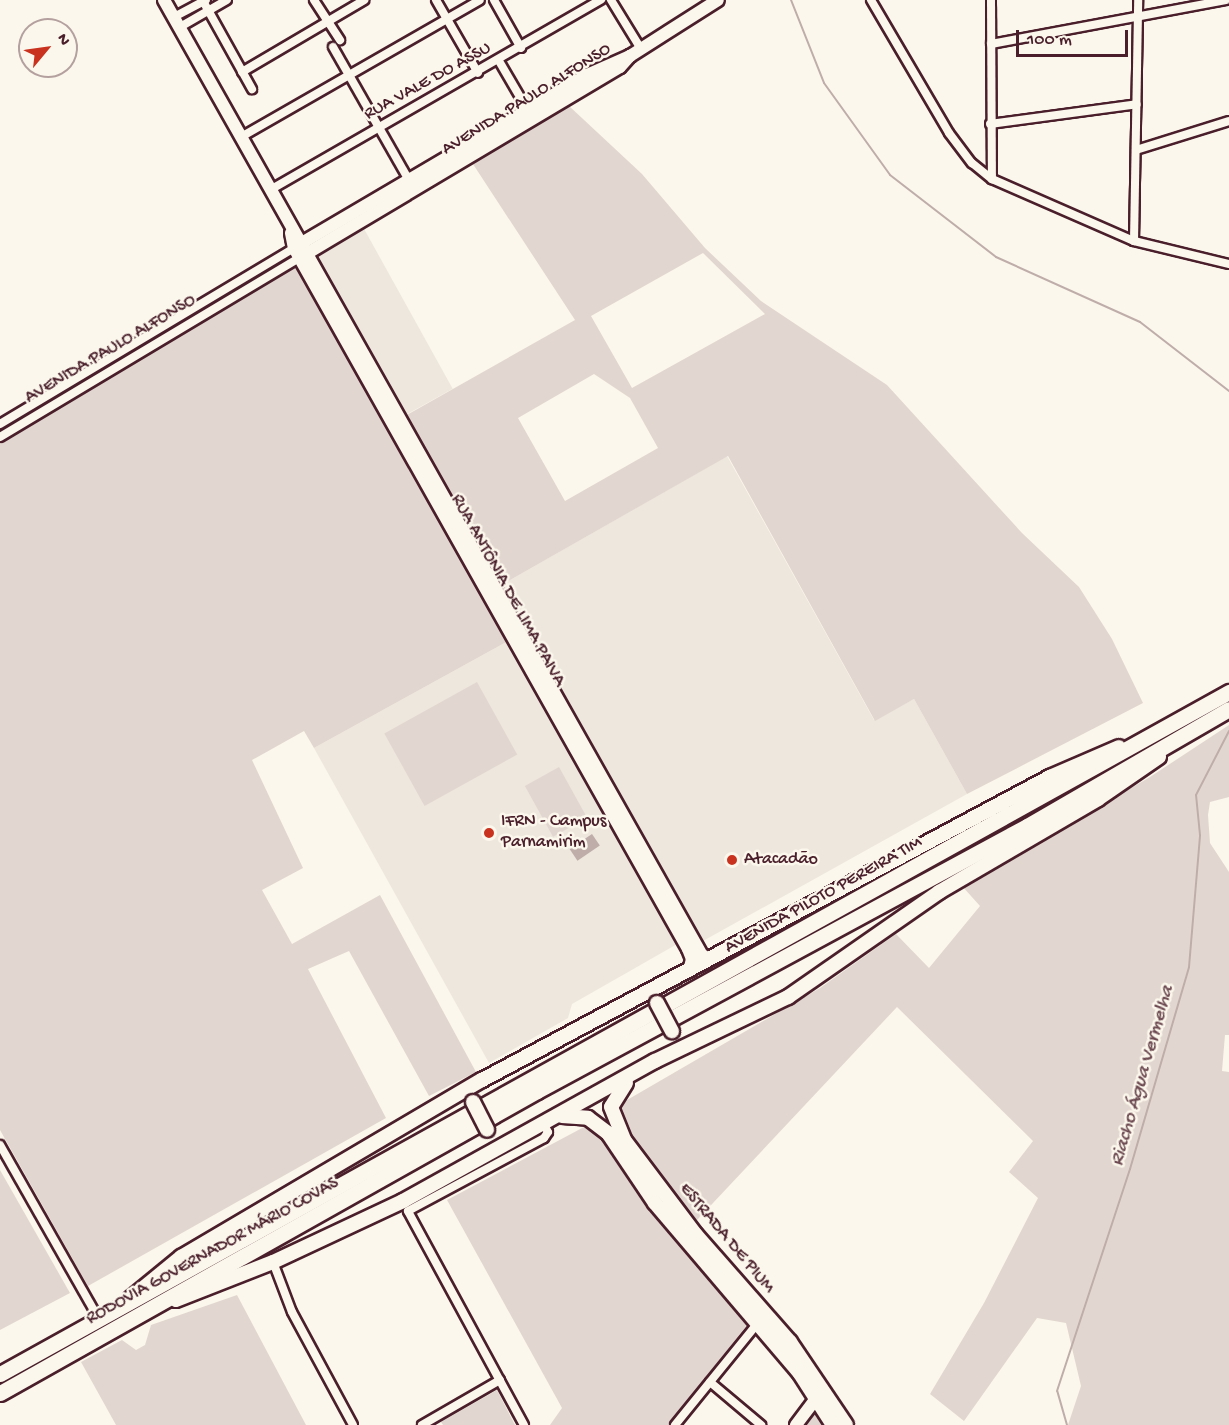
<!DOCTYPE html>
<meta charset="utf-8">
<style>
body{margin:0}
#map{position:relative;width:1229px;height:1425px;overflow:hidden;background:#fbf7ec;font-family:"Gochi Hand",sans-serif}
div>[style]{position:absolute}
.built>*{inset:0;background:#eee7de;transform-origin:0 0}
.green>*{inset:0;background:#e2d7d0;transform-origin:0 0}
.water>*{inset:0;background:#bfadaa;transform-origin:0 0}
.stream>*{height:2px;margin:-1px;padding:0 1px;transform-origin:1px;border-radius:1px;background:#bfadaa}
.roads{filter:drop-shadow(2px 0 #4a1f2b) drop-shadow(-2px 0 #4a1f2b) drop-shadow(0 2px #4a1f2b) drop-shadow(0 -2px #4a1f2b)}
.street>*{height:8px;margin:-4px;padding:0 4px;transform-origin:4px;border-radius:4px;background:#fbf7ec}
.secondary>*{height:12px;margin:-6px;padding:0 6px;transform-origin:6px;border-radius:6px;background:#fbf7ec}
.primary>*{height:14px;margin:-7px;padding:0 7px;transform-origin:7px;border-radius:7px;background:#fbf7ec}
.highway>*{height:15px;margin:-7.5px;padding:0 7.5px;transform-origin:7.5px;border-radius:7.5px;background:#fbf7ec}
.bridges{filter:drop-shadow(2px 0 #4a1f2b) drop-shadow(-2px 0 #4a1f2b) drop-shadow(0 2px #4a1f2b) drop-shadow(0 -2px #4a1f2b)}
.primary-bridge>*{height:14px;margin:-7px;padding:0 7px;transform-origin:7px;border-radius:7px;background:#fbf7ec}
.dots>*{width:16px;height:16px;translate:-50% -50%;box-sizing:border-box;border:3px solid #fbf7ec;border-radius:50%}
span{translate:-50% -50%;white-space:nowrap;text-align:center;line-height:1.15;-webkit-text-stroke:5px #fbf7ec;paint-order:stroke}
.street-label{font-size:18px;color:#4a1f2b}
.poi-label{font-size:18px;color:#4a1f2b}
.left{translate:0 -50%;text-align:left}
.water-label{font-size:20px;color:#6d4a51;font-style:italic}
.north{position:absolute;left:18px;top:18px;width:60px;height:60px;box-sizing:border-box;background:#fbf7ec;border:2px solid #b4a19f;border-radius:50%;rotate:61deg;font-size:16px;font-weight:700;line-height:24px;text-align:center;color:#4a1f2b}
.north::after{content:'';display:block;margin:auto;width:21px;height:27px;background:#c8321e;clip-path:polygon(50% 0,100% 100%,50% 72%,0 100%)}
.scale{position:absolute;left:1016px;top:30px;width:112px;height:27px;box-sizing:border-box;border:3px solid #4a1f2b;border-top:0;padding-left:8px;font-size:18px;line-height:21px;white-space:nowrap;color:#4a1f2b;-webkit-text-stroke:4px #fbf7ec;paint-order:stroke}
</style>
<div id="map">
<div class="built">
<i style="left:363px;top:227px;width:185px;height:56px;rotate:61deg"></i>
<i style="clip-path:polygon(727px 456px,874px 720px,914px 699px,967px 794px,703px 941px,503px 584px)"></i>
<i style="clip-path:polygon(510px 640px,679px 943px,572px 1004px,568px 1018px,489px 1063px,314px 748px)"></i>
</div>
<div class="green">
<i style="clip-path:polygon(evenodd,568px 105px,642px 174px,705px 248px,761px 301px,887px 385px,1022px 533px,1079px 587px,1112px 639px,1143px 703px,967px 794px,914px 699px,875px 721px,728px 456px,503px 584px,405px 416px,575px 320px,471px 161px,568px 105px,703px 253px,765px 314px,632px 388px,591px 316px,703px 253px,568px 105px,594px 374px,630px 398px,658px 448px,565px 501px,518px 418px,594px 374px)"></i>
<i style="clip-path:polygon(299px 264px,510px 640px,314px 748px,304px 731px,252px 760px,303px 868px,262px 890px,292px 944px,380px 895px,476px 1072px,429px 1096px,349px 951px,308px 969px,386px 1118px,88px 1286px,0 1130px,0 443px)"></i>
<i style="left:477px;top:682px;width:83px;height:106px;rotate:61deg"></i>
<i style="clip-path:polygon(1229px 725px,1229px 797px,1210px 802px,1208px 815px,1210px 843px,1229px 872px,1229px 1035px,1225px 1035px,1222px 1071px,1229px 1072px,1229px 1425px,1068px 1425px,1081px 1386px,1066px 1323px,1037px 1318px,964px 1421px,930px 1394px,984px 1303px,1038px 1198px,1009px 1172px,1033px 1141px,897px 1007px,697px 1220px,653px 1171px,615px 1107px,820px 988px,896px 934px,929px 968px,980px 906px,962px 886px,1150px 777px)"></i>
<i style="left:559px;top:767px;width:58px;height:39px;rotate:61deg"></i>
<i style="clip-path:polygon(584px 1127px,604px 1141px,747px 1325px,668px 1425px,550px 1425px,562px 1408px,447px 1200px)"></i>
<i style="clip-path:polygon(0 1170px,70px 1293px,0 1330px)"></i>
<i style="clip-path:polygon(237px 1295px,306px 1425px,116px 1425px,81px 1362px,122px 1340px,136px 1350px,145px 1345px,151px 1325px)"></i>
<i style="clip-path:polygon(497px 1390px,515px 1425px,443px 1425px,441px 1422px)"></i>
<i style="clip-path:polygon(818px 1408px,829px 1425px,806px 1425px)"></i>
</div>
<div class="water">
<i style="left:592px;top:834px;width:14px;height:27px;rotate:56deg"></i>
</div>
<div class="stream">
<i style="left:791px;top:0;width:89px;rotate:68.3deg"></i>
<i style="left:824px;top:83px;width:113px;rotate:54.3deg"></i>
<i style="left:890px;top:175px;width:134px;rotate:37.7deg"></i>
<i style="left:996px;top:257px;width:158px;rotate:24.3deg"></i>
<i style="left:1140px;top:322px;width:113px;rotate:37.8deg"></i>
<i style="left:1067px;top:1425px;width:35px;rotate:-106deg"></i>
<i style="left:1057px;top:1391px;width:234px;rotate:-71.8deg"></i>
<i style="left:1130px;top:1169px;width:210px;rotate:-73.7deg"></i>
<i style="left:1189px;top:967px;width:132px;rotate:-85.2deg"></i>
<i style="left:1200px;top:835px;width:40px;rotate:-95.7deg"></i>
<i style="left:1196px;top:795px;width:72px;rotate:-62.7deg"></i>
</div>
<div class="roads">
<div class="street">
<i style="left:314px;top:0;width:48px;rotate:57deg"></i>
<i style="left:436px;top:0;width:84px;rotate:60.1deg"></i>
<i style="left:494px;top:0;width:55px;rotate:60.6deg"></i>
<i style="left:611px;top:0;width:57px;rotate:58.5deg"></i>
<i style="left:871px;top:0;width:154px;rotate:59.6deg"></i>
<i style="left:949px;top:133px;width:38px;rotate:53deg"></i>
<i style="left:972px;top:163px;width:26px;rotate:39deg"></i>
<i style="left:992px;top:179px;width:155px;rotate:23.6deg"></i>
<i style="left:1134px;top:241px;width:98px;rotate:13.6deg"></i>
<i style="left:991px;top:0;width:179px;rotate:89.7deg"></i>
<i style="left:203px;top:1px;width:101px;rotate:60.9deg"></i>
<i style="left:174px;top:17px;width:36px;rotate:-28deg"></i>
<i style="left:180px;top:27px;width:54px;rotate:-29.9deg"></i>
<i style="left:991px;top:44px;width:239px;rotate:-10.6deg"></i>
<i style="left:333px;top:47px;width:158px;rotate:60.3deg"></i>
<i style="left:499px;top:61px;width:61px;rotate:59.7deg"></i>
<i style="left:242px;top:72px;width:142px;rotate:-30.5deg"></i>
<i style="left:990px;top:124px;width:148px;rotate:-7.7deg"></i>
<i style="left:241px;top:137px;width:275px;rotate:-29.8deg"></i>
<i style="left:1136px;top:150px;width:97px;rotate:-17.3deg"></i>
<i style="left:270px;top:190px;width:382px;rotate:-29.9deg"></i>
<i style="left:1134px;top:241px;width:241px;rotate:-89deg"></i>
<i style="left:0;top:424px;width:343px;rotate:-30.9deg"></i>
<i style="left:0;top:437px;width:348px;rotate:-30.9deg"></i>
<i style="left:0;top:1145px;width:200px;rotate:60.4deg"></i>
<i style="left:273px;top:1262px;width:53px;rotate:69.2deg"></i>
<i style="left:292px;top:1312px;width:128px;rotate:61.6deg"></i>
<i style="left:710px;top:1382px;width:67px;rotate:40.1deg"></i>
<i style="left:422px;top:1425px;width:90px;rotate:-30deg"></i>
<i style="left:524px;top:1425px;width:243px;rotate:-118.5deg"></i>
<i style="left:408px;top:1211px;width:154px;rotate:-28.2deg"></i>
<i style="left:544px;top:1138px;width:7px;rotate:-56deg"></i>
<i style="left:548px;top:1132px;width:8px;rotate:-120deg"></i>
<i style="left:675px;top:1425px;width:132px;rotate:-50.9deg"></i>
</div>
<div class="secondary">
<i style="left:164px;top:0;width:1096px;rotate:60.61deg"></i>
<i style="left:702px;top:955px;width:9px;rotate:27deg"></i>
<i style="left:291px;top:233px;width:15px;rotate:79deg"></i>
<i style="left:294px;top:248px;width:804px;rotate:60.66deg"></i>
<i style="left:688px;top:949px;width:11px;rotate:68deg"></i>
<i style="left:692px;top:959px;width:12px;rotate:104deg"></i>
<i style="left:295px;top:247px;width:339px;rotate:-30.5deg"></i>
<i style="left:587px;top:75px;width:47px;rotate:-23.8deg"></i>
<i style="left:630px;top:56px;width:104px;rotate:-32.5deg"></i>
<i style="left:301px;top:257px;width:371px;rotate:-30.8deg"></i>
<i style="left:620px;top:67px;width:15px;rotate:-48deg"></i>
<i style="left:796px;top:1425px;width:34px;rotate:-53deg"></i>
</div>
<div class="primary">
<i style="left:626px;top:1083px;width:28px;rotate:122deg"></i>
<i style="left:611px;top:1107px;width:37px;rotate:68deg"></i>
<i style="left:625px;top:1141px;width:118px;rotate:52.9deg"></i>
<i style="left:696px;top:1235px;width:142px;rotate:48.7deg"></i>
<i style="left:790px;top:1342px;width:100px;rotate:56deg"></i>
<i style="left:562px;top:1116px;width:26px;rotate:4deg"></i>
<i style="left:588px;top:1118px;width:25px;rotate:37deg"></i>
<i style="left:608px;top:1133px;width:84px;rotate:56.1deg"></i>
<i style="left:655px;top:1203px;width:222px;rotate:49.6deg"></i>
<i style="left:799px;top:1372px;width:63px;rotate:57.3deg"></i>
<i style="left:131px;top:1298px;width:65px;rotate:-39.4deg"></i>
<i style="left:181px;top:1257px;width:349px;rotate:-30.5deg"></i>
<i style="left:482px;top:1080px;width:644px;rotate:-28.08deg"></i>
<i style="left:1050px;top:777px;width:75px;rotate:-23.5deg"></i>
<i style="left:176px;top:1300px;width:104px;rotate:-21.4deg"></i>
<i style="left:273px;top:1262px;width:144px;rotate:-25.1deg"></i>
<i style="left:403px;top:1201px;width:288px;rotate:-29.1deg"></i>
<i style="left:655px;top:1061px;width:148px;rotate:-25.7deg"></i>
<i style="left:788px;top:997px;width:184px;rotate:-34.8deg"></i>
<i style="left:939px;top:892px;width:184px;rotate:-30.3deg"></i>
<i style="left:1098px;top:799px;width:74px;rotate:-34.5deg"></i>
</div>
<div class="highway">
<i style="left:0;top:1374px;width:1406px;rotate:-29.03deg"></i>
<i style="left:0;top:1393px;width:616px;rotate:-29.35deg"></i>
<i style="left:537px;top:1091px;width:557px;rotate:-28.41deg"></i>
<i style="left:1027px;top:826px;width:233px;rotate:-30.1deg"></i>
</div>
</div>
<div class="bridges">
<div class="primary-bridge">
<i style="left:657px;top:1003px;width:32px;rotate:62deg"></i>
<i style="left:473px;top:1102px;width:31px;rotate:63deg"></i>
</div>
</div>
<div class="dots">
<i style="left:489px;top:833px;background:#c8321e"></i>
<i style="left:732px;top:860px;background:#c8321e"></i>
</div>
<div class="street-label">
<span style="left:428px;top:82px;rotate:-29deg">RUA VALE DO ASSU</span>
<span style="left:527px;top:100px;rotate:-32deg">AVENIDA PAULO ALFONSO</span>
<span style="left:111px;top:350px;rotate:-31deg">AVENIDA PAULO ALFONSO</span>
<span style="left:507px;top:591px;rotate:61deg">RUA ANTÔNIA DE LIMA PAIVA</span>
<span style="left:824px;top:896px;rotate:-29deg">AVENIDA PILOTO PEREIRA TIM</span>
<span style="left:726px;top:1239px;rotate:50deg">ESTRADA DE PIUM</span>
<span style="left:213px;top:1252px;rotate:-29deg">RODOVIA GOVERNADOR MÁRIO COVAS</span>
</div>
<div class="poi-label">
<span class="left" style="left:501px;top:833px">IFRN - Campus<br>Parnamirim</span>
<span class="left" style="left:744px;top:860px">Atacadão</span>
</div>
<div class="water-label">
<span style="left:1143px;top:1076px;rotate:-74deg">Riacho Água Vermelha</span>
</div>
<div class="north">N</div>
<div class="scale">100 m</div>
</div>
